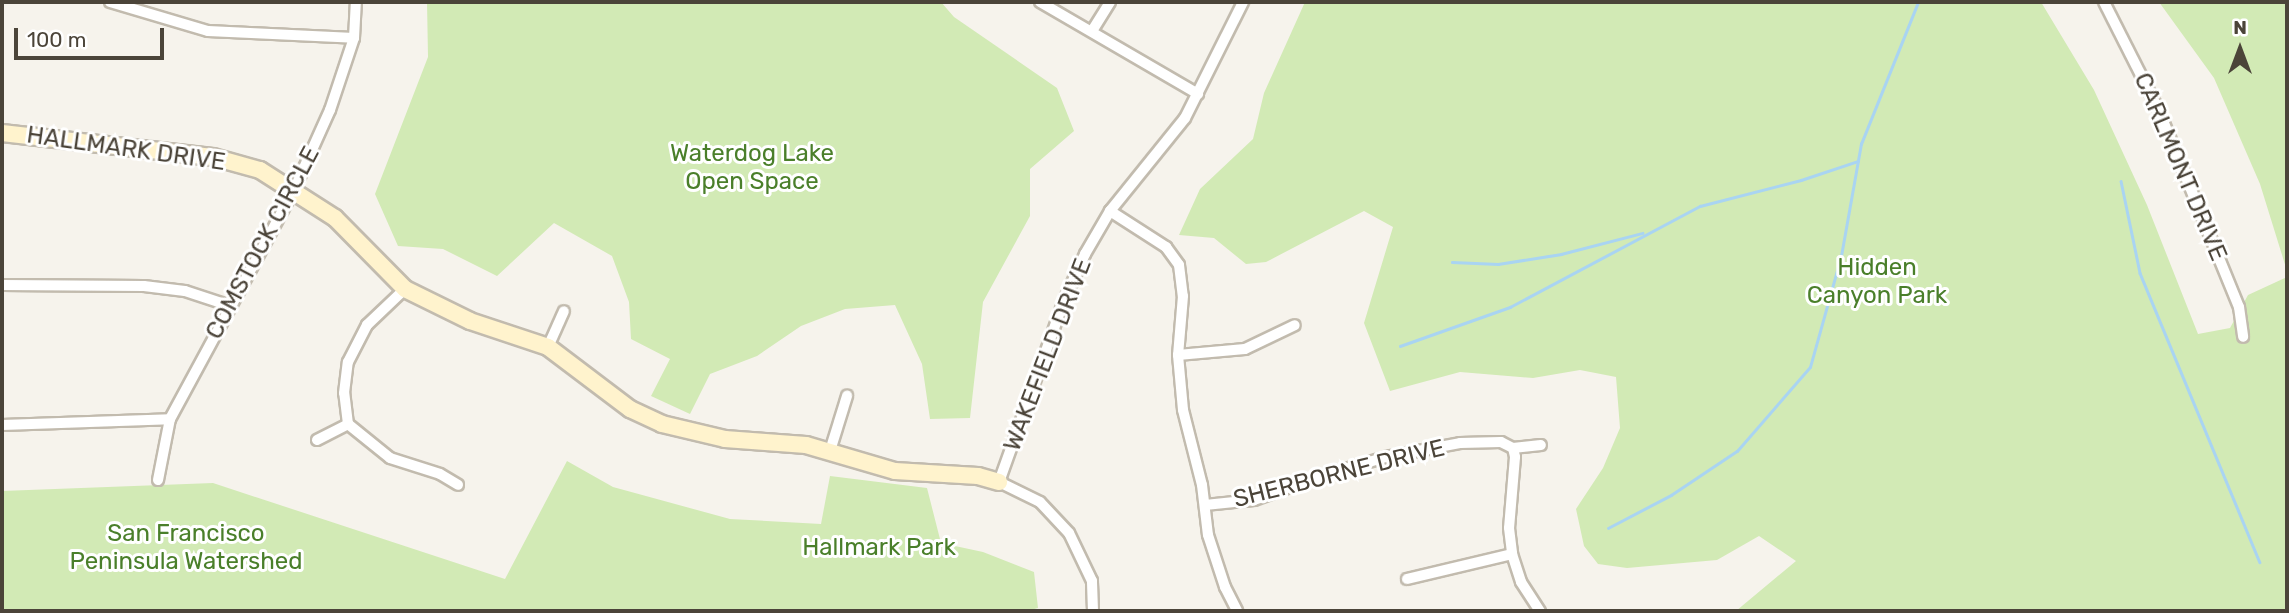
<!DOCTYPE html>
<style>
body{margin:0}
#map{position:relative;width:2289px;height:613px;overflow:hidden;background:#f6f3ec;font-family:Rubik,sans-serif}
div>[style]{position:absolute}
.green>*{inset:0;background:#d2eab5}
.stream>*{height:2.5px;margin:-1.25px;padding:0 1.25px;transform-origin:1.25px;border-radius:1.25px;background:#a9d4f2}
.roads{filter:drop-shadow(2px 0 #c2bbae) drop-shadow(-2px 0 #c2bbae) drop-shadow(0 2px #c2bbae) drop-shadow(0 -2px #c2bbae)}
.street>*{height:10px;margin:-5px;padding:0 5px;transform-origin:5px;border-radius:5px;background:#fff}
.secondary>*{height:16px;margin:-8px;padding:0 8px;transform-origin:8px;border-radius:8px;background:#fff3cd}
span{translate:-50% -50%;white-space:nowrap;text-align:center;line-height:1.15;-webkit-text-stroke:6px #fff;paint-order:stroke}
.street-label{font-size:24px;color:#4b4439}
.park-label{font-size:24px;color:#4a7f2a}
.frame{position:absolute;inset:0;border:4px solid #4b4439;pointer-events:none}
.north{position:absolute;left:2205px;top:14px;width:70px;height:70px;-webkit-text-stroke:5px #fff;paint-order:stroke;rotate:0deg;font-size:19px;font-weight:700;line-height:28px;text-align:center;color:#4b4439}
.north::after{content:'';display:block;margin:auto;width:24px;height:32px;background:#4b4439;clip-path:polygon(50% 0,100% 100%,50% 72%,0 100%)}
.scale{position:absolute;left:14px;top:28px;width:150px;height:32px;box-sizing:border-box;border:4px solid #4b4439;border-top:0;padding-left:9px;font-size:21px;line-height:24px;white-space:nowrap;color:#4b4439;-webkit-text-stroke:5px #fff;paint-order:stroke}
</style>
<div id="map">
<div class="green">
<i style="clip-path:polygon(427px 2px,941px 2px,954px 17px,1057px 88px,1074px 131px,1030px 169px,1030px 216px,983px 302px,970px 418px,930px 419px,922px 364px,895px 305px,845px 309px,801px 326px,757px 356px,710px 374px,690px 414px,651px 396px,670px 359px,631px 339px,629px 302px,612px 256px,554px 223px,497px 276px,443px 249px,398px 246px,375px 194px,428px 57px)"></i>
<i style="clip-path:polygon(1305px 2px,2041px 2px,2094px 90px,2147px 205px,2198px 334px,2230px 328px,2248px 295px,2287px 277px,2287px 611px,1736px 611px,1796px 561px,1759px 536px,1717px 560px,1627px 568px,1598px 564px,1584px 546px,1576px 509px,1603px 468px,1620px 428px,1616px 377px,1580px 370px,1533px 378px,1460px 372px,1390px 391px,1364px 323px,1393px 227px,1364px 211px,1266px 262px,1246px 264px,1214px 238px,1179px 235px,1200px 189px,1253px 139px,1264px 93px)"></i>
<i style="clip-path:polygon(2159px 2px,2287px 2px,2287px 271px,2260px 184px,2214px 78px)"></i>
<i style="clip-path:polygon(567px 461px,613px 487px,730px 519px,821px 524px,830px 476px,927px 488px,941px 543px,983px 552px,1034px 572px,1038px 608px,1027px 611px,2px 611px,2px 491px,213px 483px,505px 579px)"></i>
</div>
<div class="stream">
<i style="left:2121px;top:181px;width:94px;rotate:78.3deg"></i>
<i style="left:2140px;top:273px;width:313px;rotate:67.5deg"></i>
<i style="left:1452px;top:262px;width:46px;rotate:2.5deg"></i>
<i style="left:1498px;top:264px;width:64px;rotate:-9deg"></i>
<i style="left:1561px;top:254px;width:84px;rotate:-14.5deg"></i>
<i style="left:1400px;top:346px;width:117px;rotate:-19.5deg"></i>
<i style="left:1510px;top:307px;width:215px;rotate:-28deg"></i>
<i style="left:1700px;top:206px;width:104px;rotate:-14.4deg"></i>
<i style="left:1801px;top:180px;width:60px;rotate:-18.4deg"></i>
<i style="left:1608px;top:528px;width:71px;rotate:-27.6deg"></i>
<i style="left:1671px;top:495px;width:79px;rotate:-33.7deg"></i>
<i style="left:1737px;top:451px;width:111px;rotate:-49deg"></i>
<i style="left:1810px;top:367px;width:115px;rotate:-74.4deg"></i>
<i style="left:1841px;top:256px;width:114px;rotate:-79.9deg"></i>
<i style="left:1861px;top:144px;width:153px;rotate:-68.1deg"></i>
</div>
<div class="roads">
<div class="street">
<i style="left:110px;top:2px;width:102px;rotate:16.5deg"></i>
<i style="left:208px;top:31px;width:146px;rotate:2.7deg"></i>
<i style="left:1040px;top:2px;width:183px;rotate:30.2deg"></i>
<i style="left:2104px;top:2px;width:122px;rotate:63.2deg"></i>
<i style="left:2159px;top:111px;width:212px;rotate:67.8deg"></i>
<i style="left:2239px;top:307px;width:30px;rotate:82deg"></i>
<i style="left:1092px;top:31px;width:34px;rotate:-58deg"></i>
<i style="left:1110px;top:211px;width:67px;rotate:32.7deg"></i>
<i style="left:1166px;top:247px;width:22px;rotate:54deg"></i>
<i style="left:1179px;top:265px;width:31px;rotate:83deg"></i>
<i style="left:1183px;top:296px;width:59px;rotate:94.8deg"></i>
<i style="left:1178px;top:355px;width:55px;rotate:84.8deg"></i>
<i style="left:1183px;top:410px;width:77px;rotate:75.8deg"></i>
<i style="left:1202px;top:485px;width:50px;rotate:83.2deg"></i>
<i style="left:1208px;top:535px;width:55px;rotate:71.9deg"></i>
<i style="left:1225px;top:587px;width:27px;rotate:63deg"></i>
<i style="left:2px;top:285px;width:142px;rotate:0.4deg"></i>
<i style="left:144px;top:286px;width:41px;rotate:7deg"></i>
<i style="left:185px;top:291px;width:48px;rotate:18.1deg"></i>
<i style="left:548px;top:347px;width:39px;rotate:-66deg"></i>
<i style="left:1178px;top:355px;width:67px;rotate:-5.1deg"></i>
<i style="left:1245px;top:349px;width:55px;rotate:-25.6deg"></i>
<i style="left:348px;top:424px;width:54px;rotate:39deg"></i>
<i style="left:390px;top:458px;width:52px;rotate:17.7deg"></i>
<i style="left:440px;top:474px;width:21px;rotate:31deg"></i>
<i style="left:2px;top:425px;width:168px;rotate:-2deg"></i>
<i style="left:317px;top:440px;width:35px;rotate:-27deg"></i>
<i style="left:348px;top:424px;width:31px;rotate:-97deg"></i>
<i style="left:344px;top:393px;width:31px;rotate:-83deg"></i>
<i style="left:348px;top:362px;width:42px;rotate:-62.8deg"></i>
<i style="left:367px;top:325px;width:52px;rotate:-43.5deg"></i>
<i style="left:1513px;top:448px;width:28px;rotate:-6deg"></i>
<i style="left:830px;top:451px;width:58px;rotate:-72.8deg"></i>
<i style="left:158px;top:480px;width:62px;rotate:-78.9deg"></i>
<i style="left:170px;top:419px;width:260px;rotate:-61.6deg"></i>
<i style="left:294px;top:190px;width:88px;rotate:-65.8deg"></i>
<i style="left:330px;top:110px;width:76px;rotate:-71.6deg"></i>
<i style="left:354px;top:38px;width:36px;rotate:-87deg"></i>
<i style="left:1205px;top:505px;width:49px;rotate:-5.8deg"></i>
<i style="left:1254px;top:500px;width:62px;rotate:-19.9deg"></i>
<i style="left:1312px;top:479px;width:77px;rotate:-16.6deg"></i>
<i style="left:1386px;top:457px;width:75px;rotate:-10.7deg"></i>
<i style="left:1460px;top:443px;width:41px;rotate:-1.4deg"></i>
<i style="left:1501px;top:442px;width:13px;rotate:27deg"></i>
<i style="left:1513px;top:448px;width:9px;rotate:77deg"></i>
<i style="left:1515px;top:457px;width:71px;rotate:94.8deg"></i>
<i style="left:1509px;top:528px;width:26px;rotate:83deg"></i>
<i style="left:1512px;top:554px;width:29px;rotate:72deg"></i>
<i style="left:1521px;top:582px;width:35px;rotate:57deg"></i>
<i style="left:1407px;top:579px;width:108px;rotate:-13.4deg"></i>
<i style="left:1093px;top:611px;width:30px;rotate:-92deg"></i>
<i style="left:1092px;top:581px;width:53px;rotate:-115.6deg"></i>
<i style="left:1069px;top:533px;width:42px;rotate:-133.1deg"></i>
<i style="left:1040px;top:502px;width:46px;rotate:-154deg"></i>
<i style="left:999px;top:482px;width:190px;rotate:-70.3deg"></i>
<i style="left:1063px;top:303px;width:54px;rotate:-65.8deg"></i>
<i style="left:1085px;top:254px;width:50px;rotate:-59.8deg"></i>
<i style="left:1110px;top:211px;width:119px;rotate:-51.1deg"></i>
<i style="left:1185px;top:118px;width:130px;rotate:-63.4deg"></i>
</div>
<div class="secondary">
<i style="left:2px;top:133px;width:212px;rotate:6.5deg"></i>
<i style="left:213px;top:157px;width:49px;rotate:15.5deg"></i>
<i style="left:260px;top:170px;width:89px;rotate:32.6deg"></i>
<i style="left:335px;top:218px;width:100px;rotate:45.4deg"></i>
<i style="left:405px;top:289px;width:72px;rotate:26.2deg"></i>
<i style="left:470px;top:321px;width:82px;rotate:18.4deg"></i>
<i style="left:548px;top:347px;width:103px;rotate:37.1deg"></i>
<i style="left:630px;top:409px;width:35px;rotate:25deg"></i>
<i style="left:662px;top:424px;width:65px;rotate:13.4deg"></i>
<i style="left:725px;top:439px;width:81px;rotate:4.2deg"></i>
<i style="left:806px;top:445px;width:93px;rotate:16.3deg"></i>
<i style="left:895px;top:471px;width:83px;rotate:3.4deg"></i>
<i style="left:978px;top:476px;width:22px;rotate:16deg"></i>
</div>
</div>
<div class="street-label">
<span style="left:126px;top:149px;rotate:8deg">HALLMARK DRIVE</span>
<span style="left:2180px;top:167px;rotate:67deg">CARLMONT DRIVE</span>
<span style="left:263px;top:243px;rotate:-62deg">COMSTOCK CIRCLE</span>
<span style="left:1048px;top:355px;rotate:-69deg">WAKEFIELD DRIVE</span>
<span style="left:1339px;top:474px;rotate:-14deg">SHERBORNE DRIVE</span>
</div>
<div class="park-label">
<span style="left:752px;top:168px">Waterdog Lake<br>Open Space</span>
<span style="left:1877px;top:282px">Hidden<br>Canyon Park</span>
<span style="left:186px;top:548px">San Francisco<br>Peninsula Watershed</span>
<span style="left:879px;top:548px">Hallmark Park</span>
</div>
<div class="frame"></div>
<div class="north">N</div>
<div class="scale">100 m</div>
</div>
